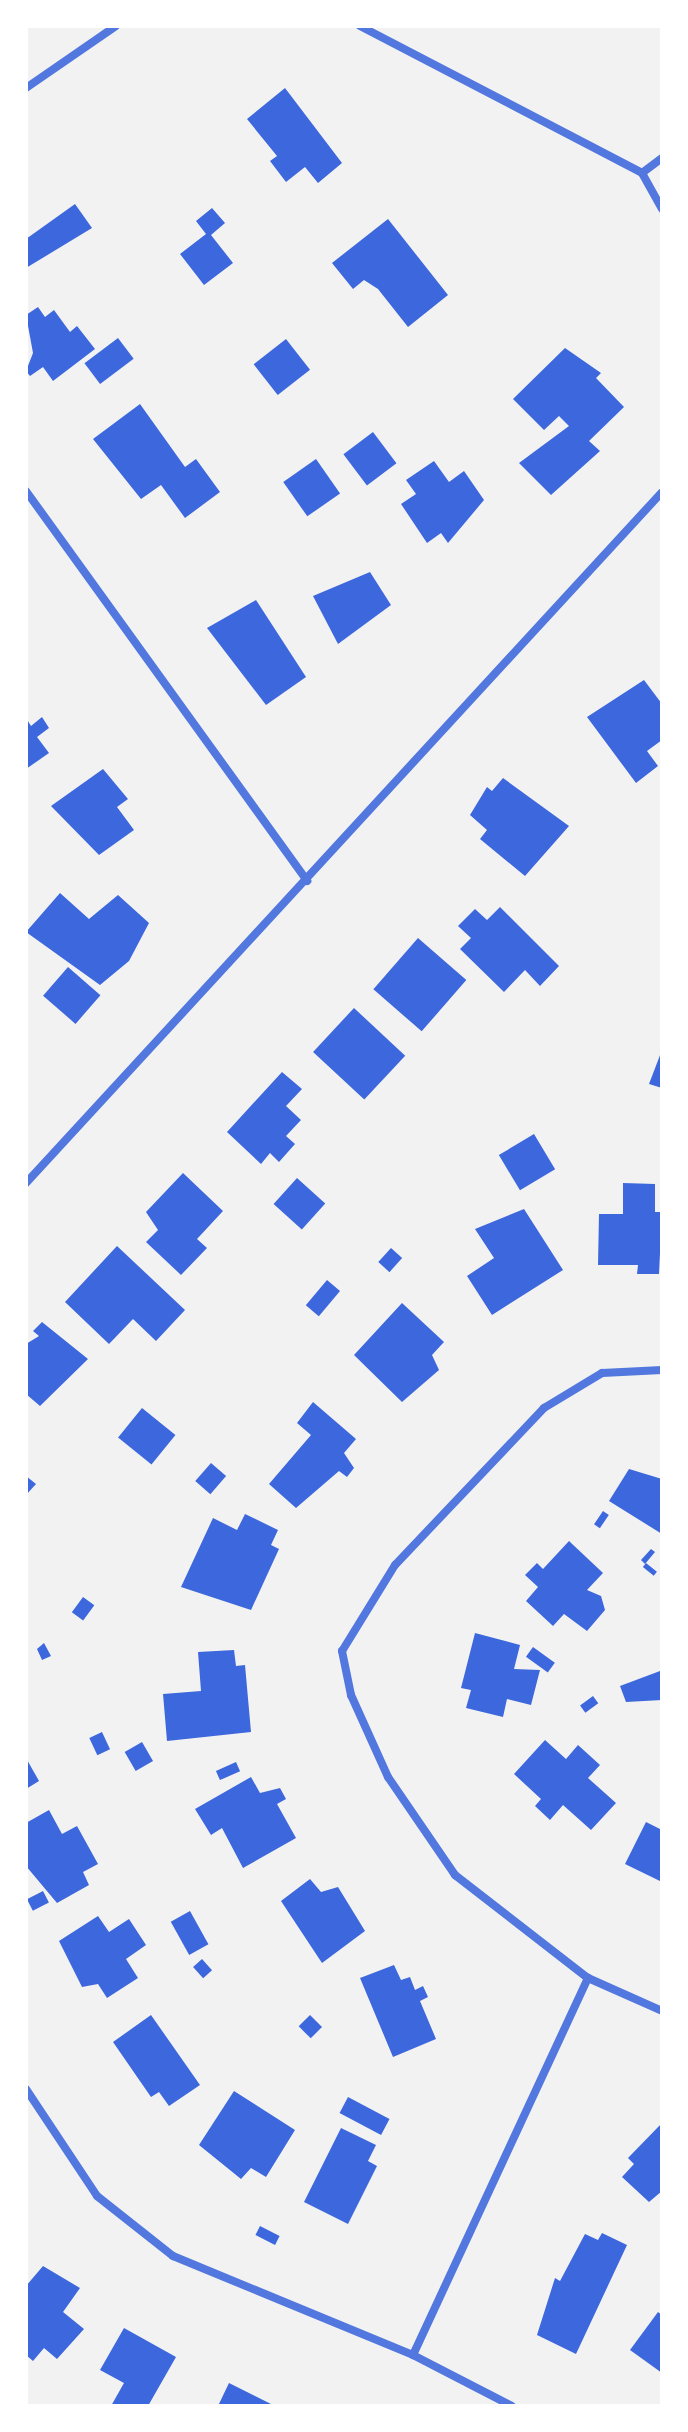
<!DOCTYPE html>
<style>
body{margin:0}
#map{position:relative;width:688px;height:2432px;overflow:hidden;background:#f2f2f2;font-family:"Titillium Web",sans-serif}
div>[style]{position:absolute}
.building>*{inset:0;background:#3d67dc;transform-origin:0 0}
.minor>*{height:8px;margin:-4px;padding:0 4px;transform-origin:4px;border-radius:4px;background:#5277de}
span{translate:-50% -50%;white-space:nowrap;text-align:center;line-height:1.15;-webkit-text-stroke:6px #fff;paint-order:stroke}
.frame{position:absolute;inset:0;border:28px solid #fff;pointer-events:none}
</style>
<div id="map">
<div class="building">
<i style="clip-path:polygon(285px 88px,342px 163px,318px 183px,305px 167px,286px 182px,270px 161px,277px 156px,247px 119px)"></i>
<i style="clip-path:polygon(75px 204px,92px 228px,26px 268px,26px 239px)"></i>
<i style="clip-path:polygon(212px 208px,225px 223px,211px 235px,233px 263px,204px 285px,180px 254px,206px 234px,196px 221px)"></i>
<i style="clip-path:polygon(388px 219px,448px 295px,408px 327px,378px 289px,364px 280px,353px 289px,332px 263px)"></i>
<i style="clip-path:polygon(38px 307px,45px 317px,54px 310px,70px 332px,77px 326px,95px 349px,53px 381px,43px 367px,30px 376px,26px 371px,33px 353px,26px 315px)"></i>
<i style="left:118px;top:338px;width:26px;height:42px;rotate:53deg"></i>
<i style="left:286px;top:339px;width:39px;height:41px;rotate:52deg"></i>
<i style="clip-path:polygon(565px 348px,601px 373px,596px 378px,624px 407px,589px 441px,600px 451px,551px 495px,519px 463px,569px 426px,559px 416px,544px 430px,513px 399px)"></i>
<i style="clip-path:polygon(140px 404px,185px 467px,196px 459px,220px 492px,185px 518px,161px 485px,141px 499px,93px 439px)"></i>
<i style="left:373px;top:432px;width:39px;height:37px;rotate:53deg"></i>
<i style="left:316px;top:459px;width:42px;height:40px;rotate:55deg"></i>
<i style="clip-path:polygon(434px 461px,449px 482px,464px 471px,484px 500px,448px 543px,441px 533px,427px 543px,401px 504px,416px 494px,406px 480px)"></i>
<i style="clip-path:polygon(370px 572px,391px 605px,338px 644px,313px 596px)"></i>
<i style="clip-path:polygon(256px 600px,306px 677px,266px 705px,207px 628px)"></i>
<i style="clip-path:polygon(644px 680px,662px 704px,662px 740px,647px 751px,658px 766px,636px 783px,587px 717px)"></i>
<i style="clip-path:polygon(42px 717px,49px 728px,37px 737px,49px 753px,26px 769px,26px 718px,31px 726px)"></i>
<i style="clip-path:polygon(103px 769px,128px 799px,117px 807px,134px 830px,99px 855px,51px 806px)"></i>
<i style="clip-path:polygon(503px 778px,569px 826px,525px 876px,480px 839px,487px 830px,470px 815px,487px 787px,492px 791px)"></i>
<i style="clip-path:polygon(60px 893px,89px 919px,118px 895px,149px 923px,129px 961px,100px 985px,26px 932px)"></i>
<i style="clip-path:polygon(500px 907px,559px 966px,540px 986px,525px 970px,504px 992px,460px 949px,471px 938px,458px 926px,475px 909px,487px 920px)"></i>
<i style="left:418px;top:938px;width:64px;height:68px;rotate:41deg"></i>
<i style="left:68px;top:967px;width:43px;height:38px;rotate:41deg"></i>
<i style="left:354px;top:1008px;width:70px;height:60px;rotate:43deg"></i>
<i style="clip-path:polygon(662px 1050px,662px 1088px,649px 1084px)"></i>
<i style="clip-path:polygon(282px 1072px,302px 1089px,286px 1106px,301px 1120px,286px 1136px,295px 1144px,279px 1162px,270px 1153px,261px 1164px,227px 1132px)"></i>
<i style="left:534px;top:1134px;width:41px;height:41px;rotate:59deg"></i>
<i style="clip-path:polygon(183px 1173px,223px 1211px,197px 1239px,207px 1248px,181px 1275px,146px 1242px,158px 1230px,146px 1212px)"></i>
<i style="left:297px;top:1178px;width:38px;height:35px;rotate:42deg"></i>
<i style="clip-path:polygon(623px 1183px,655px 1184px,655px 1212px,662px 1212px,659px 1274px,637px 1274px,638px 1265px,598px 1265px,599px 1214px,623px 1214px)"></i>
<i style="clip-path:polygon(524px 1209px,563px 1270px,492px 1315px,467px 1276px,494px 1258px,475px 1229px)"></i>
<i style="clip-path:polygon(117px 1246px,185px 1310px,156px 1341px,133px 1319px,109px 1344px,65px 1302px)"></i>
<i style="left:391px;top:1248px;width:15px;height:19px;rotate:42deg"></i>
<i style="left:327px;top:1280px;width:17px;height:33px;rotate:40deg"></i>
<i style="clip-path:polygon(402px 1303px,444px 1342px,432px 1355px,439px 1370px,402px 1402px,354px 1355px)"></i>
<i style="clip-path:polygon(42px 1322px,88px 1359px,40px 1406px,26px 1394px,26px 1344px,39px 1336px,33px 1331px)"></i>
<i style="clip-path:polygon(313px 1402px,356px 1439px,344px 1453px,354px 1468px,347px 1477px,339px 1471px,296px 1508px,269px 1484px,311px 1435px,297px 1423px)"></i>
<i style="left:142px;top:1408px;width:43px;height:38px;rotate:39deg"></i>
<i style="left:211px;top:1463px;width:20px;height:24px;rotate:41deg"></i>
<i style="clip-path:polygon(629px 1469px,662px 1479px,662px 1534px,609px 1501px)"></i>
<i style="clip-path:polygon(26px 1476px,36px 1484px,26px 1495px)"></i>
<i style="left:603px;top:1511px;width:7px;height:16px;rotate:34deg"></i>
<i style="clip-path:polygon(245px 1514px,278px 1530px,271px 1545px,279px 1549px,251px 1610px,181px 1587px,213px 1518px,237px 1530px)"></i>
<i style="clip-path:polygon(569px 1541px,603px 1573px,587px 1590px,601px 1596px,605px 1610px,587px 1631px,564px 1614px,553px 1626px,526px 1601px,538px 1587px,525px 1575px,537px 1563px,543px 1569px)"></i>
<i style="clip-path:polygon(651px 1549px,655px 1552px,645px 1564px,641px 1560px)"></i>
<i style="left:646px;top:1563px;width:14px;height:5px;rotate:39deg"></i>
<i style="left:83px;top:1597px;width:14px;height:19px;rotate:36deg"></i>
<i style="clip-path:polygon(475px 1633px,520px 1645px,514px 1669px,540px 1670px,531px 1705px,507px 1699px,503px 1717px,466px 1708px,471px 1690px,461px 1688px)"></i>
<i style="clip-path:polygon(44px 1643px,51px 1656px,42px 1660px,37px 1649px)"></i>
<i style="left:533px;top:1647px;width:27px;height:12px;rotate:36deg"></i>
<i style="clip-path:polygon(234px 1650px,236px 1666px,245px 1665px,251px 1732px,167px 1741px,163px 1694px,201px 1691px,198px 1652px)"></i>
<i style="clip-path:polygon(660px 1671px,662px 1700px,626px 1702px,620px 1686px)"></i>
<i style="left:593px;top:1696px;width:9px;height:16px;rotate:54deg"></i>
<i style="left:102px;top:1732px;width:19px;height:14px;rotate:65deg"></i>
<i style="clip-path:polygon(545px 1740px,566px 1759px,578px 1745px,600px 1765px,588px 1778px,616px 1803px,591px 1830px,563px 1805px,550px 1820px,535px 1806px,541px 1799px,514px 1774px)"></i>
<i style="left:142px;top:1742px;width:22px;height:20px;rotate:60deg"></i>
<i style="clip-path:polygon(26px 1758px,39px 1781px,26px 1789px)"></i>
<i style="left:236px;top:1762px;width:10px;height:22px;rotate:66deg"></i>
<i style="clip-path:polygon(251px 1777px,260px 1793px,280px 1788px,286px 1799px,277px 1804px,296px 1838px,243px 1868px,222px 1828px,211px 1835px,195px 1809px)"></i>
<i style="clip-path:polygon(49px 1810px,62px 1834px,77px 1826px,98px 1864px,83px 1872px,89px 1885px,57px 1903px,26px 1866px,26px 1823px)"></i>
<i style="clip-path:polygon(646px 1822px,662px 1830px,662px 1882px,625px 1864px)"></i>
<i style="clip-path:polygon(310px 1879px,321px 1892px,338px 1887px,365px 1931px,322px 1963px,281px 1901px)"></i>
<i style="left:43px;top:1891px;width:13px;height:18px;rotate:63deg"></i>
<i style="left:190px;top:1911px;width:38px;height:22px;rotate:61deg"></i>
<i style="clip-path:polygon(98px 1916px,109px 1932px,129px 1919px,146px 1945px,126px 1959px,138px 1978px,107px 1998px,98px 1984px,82px 1987px,59px 1941px)"></i>
<i style="left:202px;top:1959px;width:15px;height:12px;rotate:48deg"></i>
<i style="clip-path:polygon(394px 1965px,401px 1980px,410px 1977px,415px 1990px,423px 1986px,428px 1997px,420px 2001px,436px 2039px,393px 2057px,360px 1978px)"></i>
<i style="clip-path:polygon(151px 2015px,200px 2085px,169px 2106px,159px 2092px,151px 2097px,113px 2042px)"></i>
<i style="left:310px;top:2015px;width:17px;height:16px;rotate:45deg"></i>
<i style="clip-path:polygon(234px 2091px,295px 2130px,266px 2177px,251px 2168px,241px 2179px,199px 2145px)"></i>
<i style="left:348px;top:2097px;width:47px;height:18px;rotate:28deg"></i>
<i style="clip-path:polygon(662px 2123px,662px 2191px,649px 2202px,622px 2177px,634px 2164px,628px 2158px)"></i>
<i style="clip-path:polygon(341px 2128px,376px 2145px,368px 2161px,377px 2166px,348px 2224px,304px 2202px)"></i>
<i style="left:260px;top:2226px;width:22px;height:10px;rotate:27deg"></i>
<i style="clip-path:polygon(602px 2233px,627px 2245px,576px 2354px,537px 2335px,555px 2278px,560px 2281px,585px 2234px,598px 2240px)"></i>
<i style="clip-path:polygon(43px 2266px,80px 2288px,63px 2312px,84px 2329px,57px 2359px,44px 2348px,33px 2361px,26px 2355px,26px 2286px)"></i>
<i style="clip-path:polygon(658px 2312px,662px 2315px,662px 2373px,630px 2350px)"></i>
<i style="clip-path:polygon(124px 2328px,176px 2357px,148px 2406px,111px 2406px,124px 2383px,100px 2370px)"></i>
<i style="clip-path:polygon(229px 2383px,275px 2406px,218px 2406px)"></i>
</div>
<div class="minor">
<i style="left:360px;top:26px;width:318px;rotate:27.5deg"></i>
<i style="left:642px;top:173px;width:41px;rotate:60.9deg"></i>
<i style="left:26px;top:88px;width:109px;rotate:-34.6deg"></i>
<i style="left:642px;top:173px;width:25px;rotate:-37deg"></i>
<i style="left:26px;top:491px;width:481px;rotate:54.2deg"></i>
<i style="left:26px;top:1183px;width:939px;rotate:-47.37deg"></i>
<i style="left:662px;top:1370px;width:60px;rotate:177.1deg"></i>
<i style="left:602px;top:1373px;width:68px;rotate:148.9deg"></i>
<i style="left:544px;top:1408px;width:216px;rotate:133.5deg"></i>
<i style="left:395px;top:1565px;width:101px;rotate:121.6deg"></i>
<i style="left:342px;top:1651px;width:45px;rotate:78.4deg"></i>
<i style="left:351px;top:1695px;width:90px;rotate:65.7deg"></i>
<i style="left:388px;top:1777px;width:119px;rotate:55.6deg"></i>
<i style="left:455px;top:1875px;width:168px;rotate:37.8deg"></i>
<i style="left:588px;top:1978px;width:81px;rotate:24deg"></i>
<i style="left:26px;top:2089px;width:128px;rotate:56.4deg"></i>
<i style="left:97px;top:2196px;width:97px;rotate:38.3deg"></i>
<i style="left:173px;top:2256px;width:260px;rotate:22.4deg"></i>
<i style="left:413px;top:2355px;width:111px;rotate:27.3deg"></i>
<i style="left:413px;top:2355px;width:416px;rotate:-65.1deg"></i>
</div>
<div class="frame"></div>
</div>
